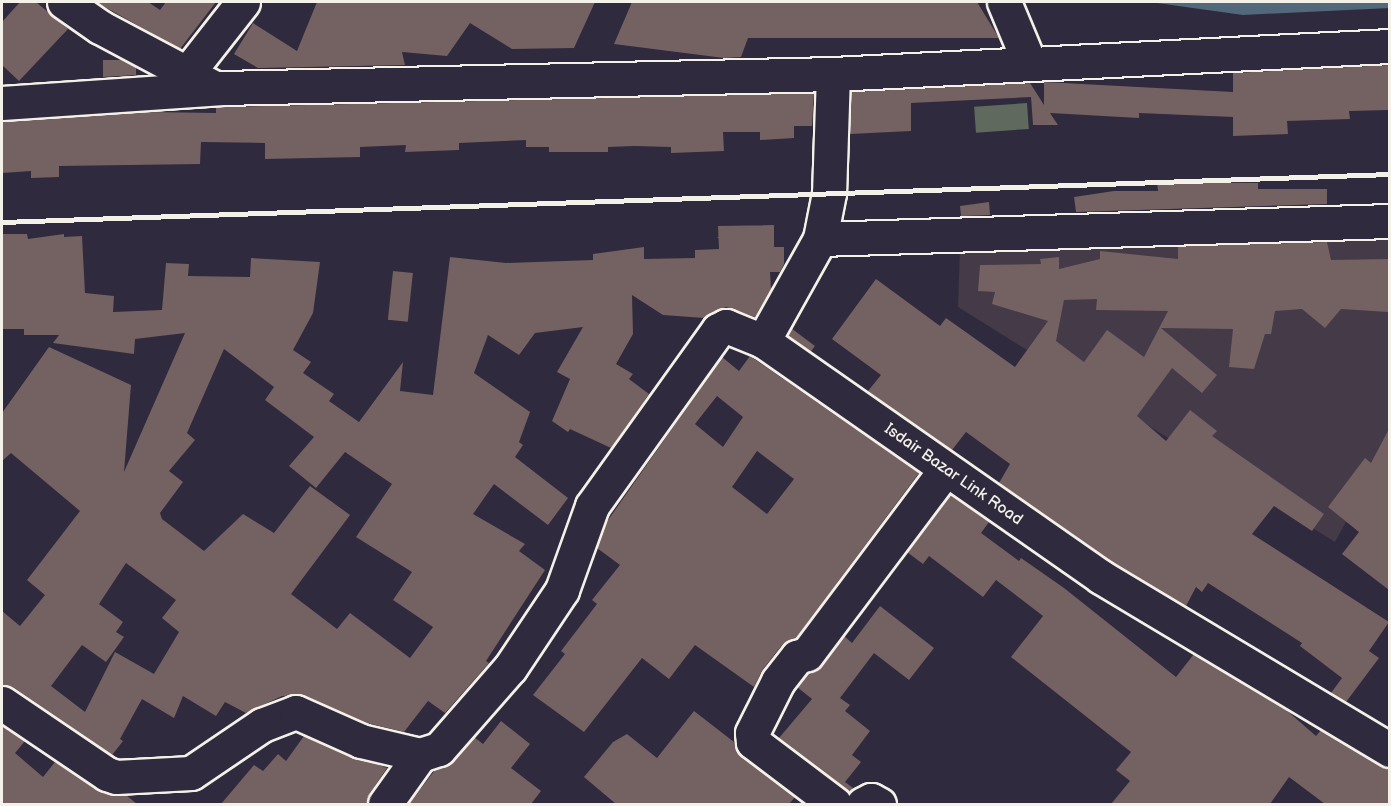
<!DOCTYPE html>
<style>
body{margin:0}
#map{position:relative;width:1391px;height:806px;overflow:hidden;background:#2f2a3d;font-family:"Balsamiq Sans",sans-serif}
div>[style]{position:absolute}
.built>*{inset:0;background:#443a48}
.green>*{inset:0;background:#5f695d;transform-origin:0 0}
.water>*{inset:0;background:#51697b}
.building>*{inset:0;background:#746161;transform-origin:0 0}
.roads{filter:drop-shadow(2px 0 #f4f1e8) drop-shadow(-2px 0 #f4f1e8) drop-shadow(0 2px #f4f1e8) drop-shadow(0 -2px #f4f1e8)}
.minor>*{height:33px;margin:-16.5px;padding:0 16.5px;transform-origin:16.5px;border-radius:16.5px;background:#2f2a3d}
.rail>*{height:4.5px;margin:-2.25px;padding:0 2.25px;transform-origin:2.25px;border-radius:2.25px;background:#f4f1e8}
span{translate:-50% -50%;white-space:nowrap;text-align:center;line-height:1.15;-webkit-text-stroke:5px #2f2a3d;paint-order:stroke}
.street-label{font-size:16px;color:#f4f1e8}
.frame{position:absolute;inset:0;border:3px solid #f4f1e8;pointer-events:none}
</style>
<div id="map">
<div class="built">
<i style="clip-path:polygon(1389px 232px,1389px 442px,1335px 542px,958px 307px,960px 247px)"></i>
</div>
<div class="green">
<i style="left:1027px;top:103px;width:26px;height:53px;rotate:86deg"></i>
</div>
<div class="water">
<i style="clip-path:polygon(1150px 2px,1389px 2px,1390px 8px,1243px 15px)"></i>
</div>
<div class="building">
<i style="clip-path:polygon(20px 2px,36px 2px,68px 29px,19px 81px,2px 65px,2px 22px)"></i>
<i style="clip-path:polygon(96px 2px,148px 2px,160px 10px,166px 2px,216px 2px,180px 49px)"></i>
<i style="clip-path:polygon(317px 2px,595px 2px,574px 48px,512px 49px,470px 23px,447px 56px,402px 52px,405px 65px,258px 68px,234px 54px,253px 23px,297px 51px)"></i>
<i style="clip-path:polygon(632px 2px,977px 2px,999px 38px,748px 38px,741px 57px,724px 58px,614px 44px)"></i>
<i style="clip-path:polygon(103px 60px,121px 60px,136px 67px,136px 75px,103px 77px)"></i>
<i style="clip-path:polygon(1389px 65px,1389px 110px,1349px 111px,1350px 119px,1287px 121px,1288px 134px,1233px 136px,1233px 117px,1139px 113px,1139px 118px,1050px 113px,1058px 125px,1033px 125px,1031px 97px,911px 103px,911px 131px,850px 134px,851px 92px,1030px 83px,1044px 105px,1044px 82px,1233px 92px,1233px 73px)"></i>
<i style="clip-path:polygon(814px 93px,812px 126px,794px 126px,794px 138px,760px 140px,760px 132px,723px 132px,724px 151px,671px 153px,671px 147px,634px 146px,608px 147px,608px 152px,549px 152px,549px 147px,526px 147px,526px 140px,459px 143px,459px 150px,405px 152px,406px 145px,360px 147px,360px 157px,265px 159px,265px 143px,201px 142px,200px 164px,59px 166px,59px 177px,31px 178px,31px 171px,2px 173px,2px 121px,148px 112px,216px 113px,216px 107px,223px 107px)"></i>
<i style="clip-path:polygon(1157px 182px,1258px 183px,1258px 189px,1327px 189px,1327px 204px,1076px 212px,1074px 197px,1114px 191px,1158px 191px)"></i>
<i style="clip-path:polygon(989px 202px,990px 215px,961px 216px,960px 206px)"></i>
<i style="clip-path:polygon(evenodd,774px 225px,774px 247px,784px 247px,784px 264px,780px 272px,770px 272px,771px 289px,755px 317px,726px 307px,704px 318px,663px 315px,632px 295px,633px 334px,616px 364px,633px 374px,629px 379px,649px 394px,611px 448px,570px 429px,568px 432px,552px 421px,570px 379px,557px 372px,583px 327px,535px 333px,519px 355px,488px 335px,474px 373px,530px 412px,519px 442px,523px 445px,515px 457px,568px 498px,548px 525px,494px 484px,473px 514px,525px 544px,519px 551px,545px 570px,486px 661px,489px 663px,445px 713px,428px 701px,404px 732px,367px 723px,303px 695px,282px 696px,246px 713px,225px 702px,216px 716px,183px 696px,174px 718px,142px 699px,120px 739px,123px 741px,112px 755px,13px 687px,2px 685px,2px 611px,20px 626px,45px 595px,27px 580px,80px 511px,11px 453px,2px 461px,2px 413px,49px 347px,131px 385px,124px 472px,185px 333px,135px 339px,134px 354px,53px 343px,59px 335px,24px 335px,24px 329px,2px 329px,2px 234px,27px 234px,28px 239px,64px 234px,64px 237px,82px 236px,85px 293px,114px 296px,113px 312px,162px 310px,166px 263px,189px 264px,188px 276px,250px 277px,251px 258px,320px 262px,313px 313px,293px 350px,311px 362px,303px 373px,334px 394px,329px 401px,359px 422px,403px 362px,400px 391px,433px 395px,450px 257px,506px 263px,593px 260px,593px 254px,644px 247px,644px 259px,695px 258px,695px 250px,719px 249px,718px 226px,774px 225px,224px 349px,274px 387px,265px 400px,314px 437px,289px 466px,316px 488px,345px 452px,392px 484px,356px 537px,412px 572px,393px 600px,433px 627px,410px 658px,350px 613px,337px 629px,291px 594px,350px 515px,310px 486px,274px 533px,243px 514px,204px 551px,162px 519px,160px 513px,183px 482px,169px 471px,195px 440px,187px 433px,224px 349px,774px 225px,126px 563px,176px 600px,162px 618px,179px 632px,154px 674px,115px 652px,85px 712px,51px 686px,82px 645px,106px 662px,124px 637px,116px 632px,123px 622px,99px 604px,126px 563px)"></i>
<i style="clip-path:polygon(evenodd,1327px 242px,1331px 260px,1389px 259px,1388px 312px,1341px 309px,1325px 328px,1302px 309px,1275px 311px,1271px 334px,1265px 334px,1254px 369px,1229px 367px,1233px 329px,1161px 328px,1217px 375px,1202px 393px,1172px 368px,1137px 416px,1166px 441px,1190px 410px,1217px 431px,1212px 436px,1324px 514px,1312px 531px,1274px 506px,1252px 534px,1389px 622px,1369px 651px,1379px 658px,1346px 702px,1331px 693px,1342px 678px,1300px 646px,1302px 643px,1208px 583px,1202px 592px,1196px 587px,1186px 606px,1111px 561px,999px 483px,1010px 464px,966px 432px,952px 450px,868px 391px,881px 375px,832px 339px,876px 279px,940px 326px,946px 318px,1015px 367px,1048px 321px,992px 304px,995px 292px,978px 291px,980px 265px,1041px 264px,1040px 259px,1059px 257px,1059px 269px,1100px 259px,1100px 251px,1178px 259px,1178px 246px,1327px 242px,1097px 299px,1096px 310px,1168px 311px,1144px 357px,1107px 330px,1084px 362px,1056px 341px,1064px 300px,1097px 299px)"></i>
<i style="left:393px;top:271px;width:20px;height:49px;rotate:6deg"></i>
<i style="left:791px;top:328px;width:30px;height:8px;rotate:37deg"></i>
<i style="clip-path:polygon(evenodd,750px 356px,919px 473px,796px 638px,782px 645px,763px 669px,754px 687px,695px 645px,669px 679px,642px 658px,584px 732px,533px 695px,565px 654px,561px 651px,597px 604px,592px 600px,620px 565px,597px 548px,606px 523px,722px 357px,739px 371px,750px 356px,717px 396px,743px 417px,723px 447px,695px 424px,717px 396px,750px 356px,757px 451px,794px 479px,767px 514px,732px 487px,757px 451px)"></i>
<i style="clip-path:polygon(1389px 429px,1389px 590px,1342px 554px,1359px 532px,1328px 507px,1365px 458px,1371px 463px)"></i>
<i style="clip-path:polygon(950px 494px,989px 522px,981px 533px,1019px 561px,1021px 558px,1064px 588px,1176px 677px,1194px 654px,1285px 709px,1316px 736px,1321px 730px,1389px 769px,1389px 804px,1325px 804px,1289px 777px,1270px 804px,1111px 804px,1130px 781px,1116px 770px,1131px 752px,1011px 657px,1043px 616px,996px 580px,983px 597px,929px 556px,923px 564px,907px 552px)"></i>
<i style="clip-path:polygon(880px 606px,934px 648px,909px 680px,874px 653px,840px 698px,850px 705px,845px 711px,870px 731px,852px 755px,861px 762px,845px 782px,853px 788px,849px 792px,779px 738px,812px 699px,797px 687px,808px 673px,822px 665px,844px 636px,852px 643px)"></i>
<i style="clip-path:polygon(694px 711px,734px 742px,742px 757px,795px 797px,789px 804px,616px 804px,584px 777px,613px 742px,627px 734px,657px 758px)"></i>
<i style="clip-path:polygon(501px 721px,530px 744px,511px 768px,541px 791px,531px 804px,409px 804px,435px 770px,453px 762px,474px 737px,483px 744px)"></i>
<i style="clip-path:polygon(2px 725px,25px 741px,15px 753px,43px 777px,55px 762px,97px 790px,126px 795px,137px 804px,2px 804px)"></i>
<i style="clip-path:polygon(304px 736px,387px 768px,370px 793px,367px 804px,221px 804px,254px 765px,263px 771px,278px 754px,286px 761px)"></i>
</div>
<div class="roads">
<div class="minor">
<i style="left:64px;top:2px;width:44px;rotate:34.8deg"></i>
<i style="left:100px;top:27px;width:126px;rotate:28deg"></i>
<i style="left:1004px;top:2px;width:65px;rotate:67.4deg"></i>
<i style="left:833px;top:74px;width:119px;rotate:91.9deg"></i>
<i style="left:829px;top:193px;width:47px;rotate:101.1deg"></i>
<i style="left:820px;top:239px;width:117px;rotate:119.2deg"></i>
<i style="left:763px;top:341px;width:412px;rotate:34.9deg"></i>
<i style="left:1101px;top:577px;width:337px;rotate:30.9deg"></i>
<i style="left:185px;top:76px;width:94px;rotate:-51.9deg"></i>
<i style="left:2px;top:103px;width:221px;rotate:-3.9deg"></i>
<i style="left:222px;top:88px;width:611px;rotate:-1.31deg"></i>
<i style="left:833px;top:74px;width:558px;rotate:-2.88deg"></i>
<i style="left:820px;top:239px;width:570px;rotate:-1.81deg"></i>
<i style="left:2px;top:703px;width:127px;rotate:34.1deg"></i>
<i style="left:107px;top:774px;width:9px;rotate:18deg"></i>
<i style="left:116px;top:777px;width:75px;rotate:-3.1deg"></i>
<i style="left:191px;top:773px;width:86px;rotate:-34.1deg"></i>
<i style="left:262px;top:725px;width:36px;rotate:-21deg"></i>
<i style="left:296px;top:712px;width:71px;rotate:24deg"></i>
<i style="left:361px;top:741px;width:61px;rotate:13.3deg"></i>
<i style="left:420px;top:755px;width:20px;rotate:-18deg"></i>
<i style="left:439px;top:749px;width:108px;rotate:-48.8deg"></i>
<i style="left:510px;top:668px;width:94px;rotate:-56.3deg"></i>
<i style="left:562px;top:590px;width:89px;rotate:-70.3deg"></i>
<i style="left:592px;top:506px;width:216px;rotate:-54.4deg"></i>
<i style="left:718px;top:330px;width:9px;rotate:-27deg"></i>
<i style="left:726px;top:326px;width:40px;rotate:22deg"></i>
<i style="left:385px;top:804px;width:60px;rotate:-54.5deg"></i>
<i style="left:835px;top:804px;width:103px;rotate:-142.9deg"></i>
<i style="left:753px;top:742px;width:9px;rotate:-96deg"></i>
<i style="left:752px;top:733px;width:58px;rotate:-63.4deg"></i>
<i style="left:778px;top:681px;width:31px;rotate:-52deg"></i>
<i style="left:797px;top:657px;width:10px;rotate:-17deg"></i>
<i style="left:807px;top:654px;width:230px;rotate:-53.1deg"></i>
<i style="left:863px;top:804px;width:9px;rotate:-27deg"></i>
<i style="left:871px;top:800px;width:9px;rotate:27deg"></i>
</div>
</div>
<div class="rail">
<i style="left:2px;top:222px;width:1389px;rotate:-1.98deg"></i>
</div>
<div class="street-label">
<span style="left:953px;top:475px;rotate:35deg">Isdair Bazar Link Road</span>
</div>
<div class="frame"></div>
</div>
